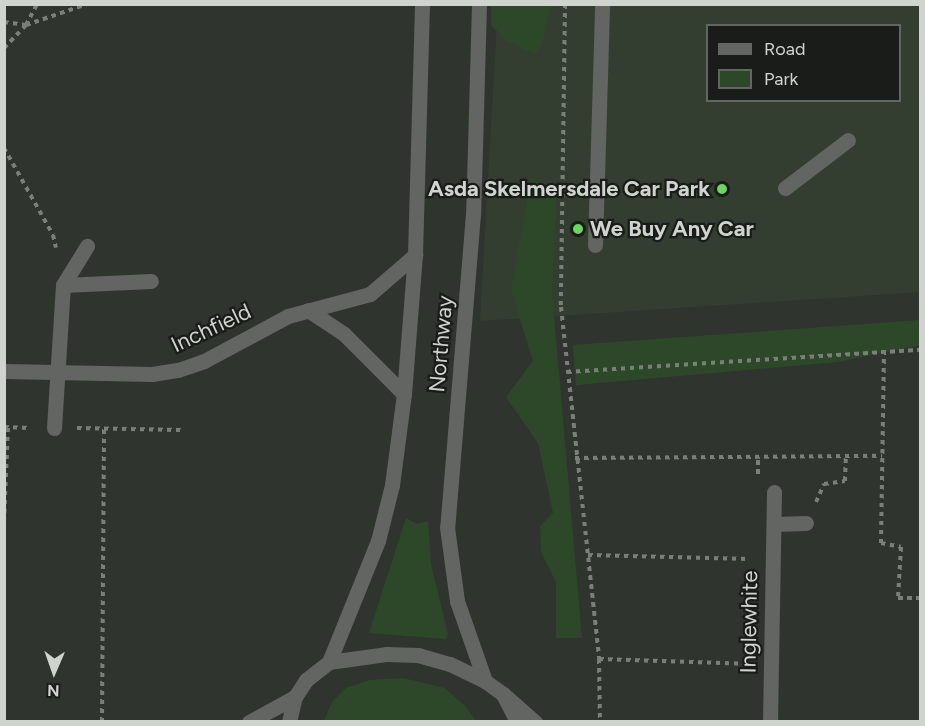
<!DOCTYPE html>
<style>
body{margin:0}
#map{position:relative;width:925px;height:726px;overflow:hidden;background:#2f352e;font-family:Figtree,sans-serif}
div>[style]{position:absolute}
.built>*{inset:0;background:#333e31}
.green>*{inset:0;background:#2d4829}
.path>*{height:4px;margin-top:-2px;transform-origin:0;background:repeating-linear-gradient(90deg,#7a8079 0 4.5px,transparent 0 9px)}
.service>*{height:15px;margin:-7.5px;padding:0 7.5px;transform-origin:7.5px;border-radius:7.5px;background:#626561}
.minor>*{height:15px;margin:-7.5px;padding:0 7.5px;transform-origin:7.5px;border-radius:7.5px;background:#626561}
.tertiary>*{height:15px;margin:-7.5px;padding:0 7.5px;transform-origin:7.5px;border-radius:7.5px;background:#626561}
.dots>*{width:16px;height:16px;translate:-50% -50%;box-sizing:border-box;border:3px solid #191c18;border-radius:50%}
span{translate:-50% -50%;white-space:nowrap;text-align:center;line-height:1.15;-webkit-text-stroke:4.5px #191c18;paint-order:stroke}
.poi-label{font-size:22px;color:#d0d4cf;font-weight:700}
.right{translate:-100% -50%;text-align:right}
.left{translate:0 -50%;text-align:left}
.street-label{font-size:22px;color:#d0d4cf}
.frame{position:absolute;inset:0;border:6px solid #d0d4cf;pointer-events:none}
.legend{position:absolute;left:706px;top:24px;width:195px;height:78px;box-sizing:border-box;background:#191c18;border:2px solid #626661;margin:0;padding:8px 10px;list-style:none;font-size:18px;color:#d0d4cf}
.legend li{display:flex;align-items:center;gap:12px;height:30px}
.legend b{width:30px;border:2px solid #626661}
.north{position:absolute;left:24px;top:642px;width:60px;height:60px;-webkit-text-stroke:4px #191c18;paint-order:stroke;rotate:182deg;font-size:16px;font-weight:700;line-height:24px;text-align:center;color:#d0d4cf}
.north::after{content:'';display:block;margin:auto;width:21px;height:27px;background:#d0d4cf;clip-path:polygon(50% 0,100% 100%,50% 72%,0 100%)}
</style>
<div id="map">
<div class="built">
<i style="clip-path:polygon(evenodd,498px 5px,920px 5px,920px 292px,480px 321px,498px 5px,708px 26px,900px 26px,900px 100px,708px 100px,708px 26px)"></i>
</div>
<div class="green">
<i style="clip-path:polygon(491px 5px,551px 5px,542px 44px,535px 54px,507px 41px,491px 25px)"></i>
<i style="clip-path:polygon(531px 179px,557px 187px,552px 292px,582px 638px,556px 638px,556px 582px,541px 552px,540px 526px,553px 513px,538px 443px,506px 397px,533px 361px,511px 290px)"></i>
<i style="clip-path:polygon(920px 320px,920px 345px,838px 362px,576px 385px,573px 345px)"></i>
<i style="clip-path:polygon(406px 518px,417px 524px,428px 521px,431px 565px,448px 634px,446px 639px,369px 633px)"></i>
<i style="clip-path:polygon(403px 678px,445px 688px,467px 708px,476px 721px,324px 721px,332px 702px,346px 688px,370px 680px)"></i>
</div>
<div class="path">
<i style="left:565px;top:4px;width:303px;rotate:90.8deg"></i>
<i style="left:561px;top:307px;width:354px;rotate:83.8deg"></i>
<i style="left:599px;top:659px;width:63px;rotate:89.1deg"></i>
<i style="left:4px;top:22px;width:22px;rotate:8deg"></i>
<i style="left:26px;top:25px;width:65px;rotate:-19deg"></i>
<i style="left:4px;top:48px;width:32px;rotate:-46deg"></i>
<i style="left:26px;top:25px;width:24px;rotate:-62deg"></i>
<i style="left:4px;top:148px;width:100px;rotate:60.6deg"></i>
<i style="left:53px;top:235px;width:13px;rotate:77deg"></i>
<i style="left:884px;top:350px;width:193px;rotate:90.9deg"></i>
<i style="left:881px;top:543px;width:20px;rotate:11deg"></i>
<i style="left:901px;top:547px;width:51px;rotate:93.4deg"></i>
<i style="left:898px;top:598px;width:22px"></i>
<i style="left:567px;top:372px;width:354px;rotate:-3.6deg"></i>
<i style="left:4px;top:427px;width:26px;rotate:2deg"></i>
<i style="left:77px;top:428px;width:104px;rotate:1.1deg"></i>
<i style="left:575px;top:458px;width:307px;rotate:-0.4deg"></i>
<i style="left:758px;top:460px;width:15px;rotate:90deg"></i>
<i style="left:816px;top:502px;width:20px;rotate:-66deg"></i>
<i style="left:824px;top:484px;width:21px;rotate:-8deg"></i>
<i style="left:845px;top:481px;width:24px;rotate:-88deg"></i>
<i style="left:4px;top:522px;width:95px;rotate:-87.6deg"></i>
<i style="left:588px;top:555px;width:162px;rotate:1.4deg"></i>
<i style="left:599px;top:659px;width:147px;rotate:1.9deg"></i>
<i style="left:102px;top:722px;width:294px;rotate:-89.6deg"></i>
</div>
<div class="service">
<i style="left:785px;top:188px;width:79px;rotate:-37.3deg"></i>
<i style="left:595px;top:245px;width:241px;rotate:-88.3deg"></i>
<i style="left:63px;top:285px;width:88px;rotate:-2.6deg"></i>
</div>
<div class="minor">
<i style="left:308px;top:310px;width:43px;rotate:33.7deg"></i>
<i style="left:344px;top:334px;width:85px;rotate:45deg"></i>
<i style="left:4px;top:371px;width:148px;rotate:1.2deg"></i>
<i style="left:152px;top:374px;width:26px;rotate:-9deg"></i>
<i style="left:178px;top:370px;width:28px;rotate:-19deg"></i>
<i style="left:204px;top:361px;width:95px;rotate:-28.2deg"></i>
<i style="left:288px;top:316px;width:85px;rotate:-15deg"></i>
<i style="left:370px;top:294px;width:60px;rotate:-40.9deg"></i>
<i style="left:54px;top:428px;width:143px;rotate:-86.4deg"></i>
<i style="left:63px;top:285px;width:46px;rotate:-58.4deg"></i>
<i style="left:774px;top:524px;width:32px;rotate:-2deg"></i>
<i style="left:503px;top:694px;width:43px;rotate:41.2deg"></i>
<i style="left:249px;top:722px;width:52px;rotate:-28.5deg"></i>
<i style="left:770px;top:722px;width:230px;rotate:-89deg"></i>
</div>
<div class="tertiary">
<i style="left:479px;top:4px;width:210px;rotate:91.6deg"></i>
<i style="left:473px;top:214px;width:314px;rotate:94.7deg"></i>
<i style="left:447px;top:527px;width:75px;rotate:82.3deg"></i>
<i style="left:457px;top:601px;width:85px;rotate:70.7deg"></i>
<i style="left:329px;top:662px;width:131px;rotate:-68deg"></i>
<i style="left:378px;top:541px;width:58px;rotate:-76deg"></i>
<i style="left:392px;top:485px;width:92px;rotate:-82.5deg"></i>
<i style="left:404px;top:394px;width:139px;rotate:-85.5deg"></i>
<i style="left:415px;top:255px;width:251px;rotate:-88.4deg"></i>
<i style="left:289px;top:722px;width:26px;rotate:-77deg"></i>
<i style="left:295px;top:697px;width:20px;rotate:-57deg"></i>
<i style="left:306px;top:680px;width:29px;rotate:-38deg"></i>
<i style="left:329px;top:662px;width:59px;rotate:-7.9deg"></i>
<i style="left:387px;top:654px;width:31px;rotate:2deg"></i>
<i style="left:418px;top:655px;width:33px;rotate:16deg"></i>
<i style="left:450px;top:664px;width:39px;rotate:26deg"></i>
<i style="left:485px;top:681px;width:22px;rotate:36deg"></i>
<i style="left:503px;top:694px;width:31px;rotate:63deg"></i>
</div>
<div class="dots">
<i style="left:722px;top:189px;background:#6dd361"></i>
<i style="left:578px;top:229px;background:#6dd361"></i>
</div>
<div class="poi-label">
<span class="right" style="left:710px;top:189px">Asda Skelmersdale Car Park</span>
<span class="left" style="left:590px;top:229px">We Buy Any Car</span>
</div>
<div class="street-label">
<span style="left:211px;top:328px;rotate:-25deg">Inchfield</span>
<span style="left:441px;top:344px;rotate:-85deg">Northway</span>
<span style="left:749px;top:622px;rotate:-89deg">Inglewhite</span>
</div>
<div class="frame"></div>
<ul class="legend">
<li><b style="height:8px;background:#626561"></b>Road</li>
<li><b style="height:16px;background:#2d4829"></b>Park</li>
</ul>
<div class="north">N</div>
</div>
